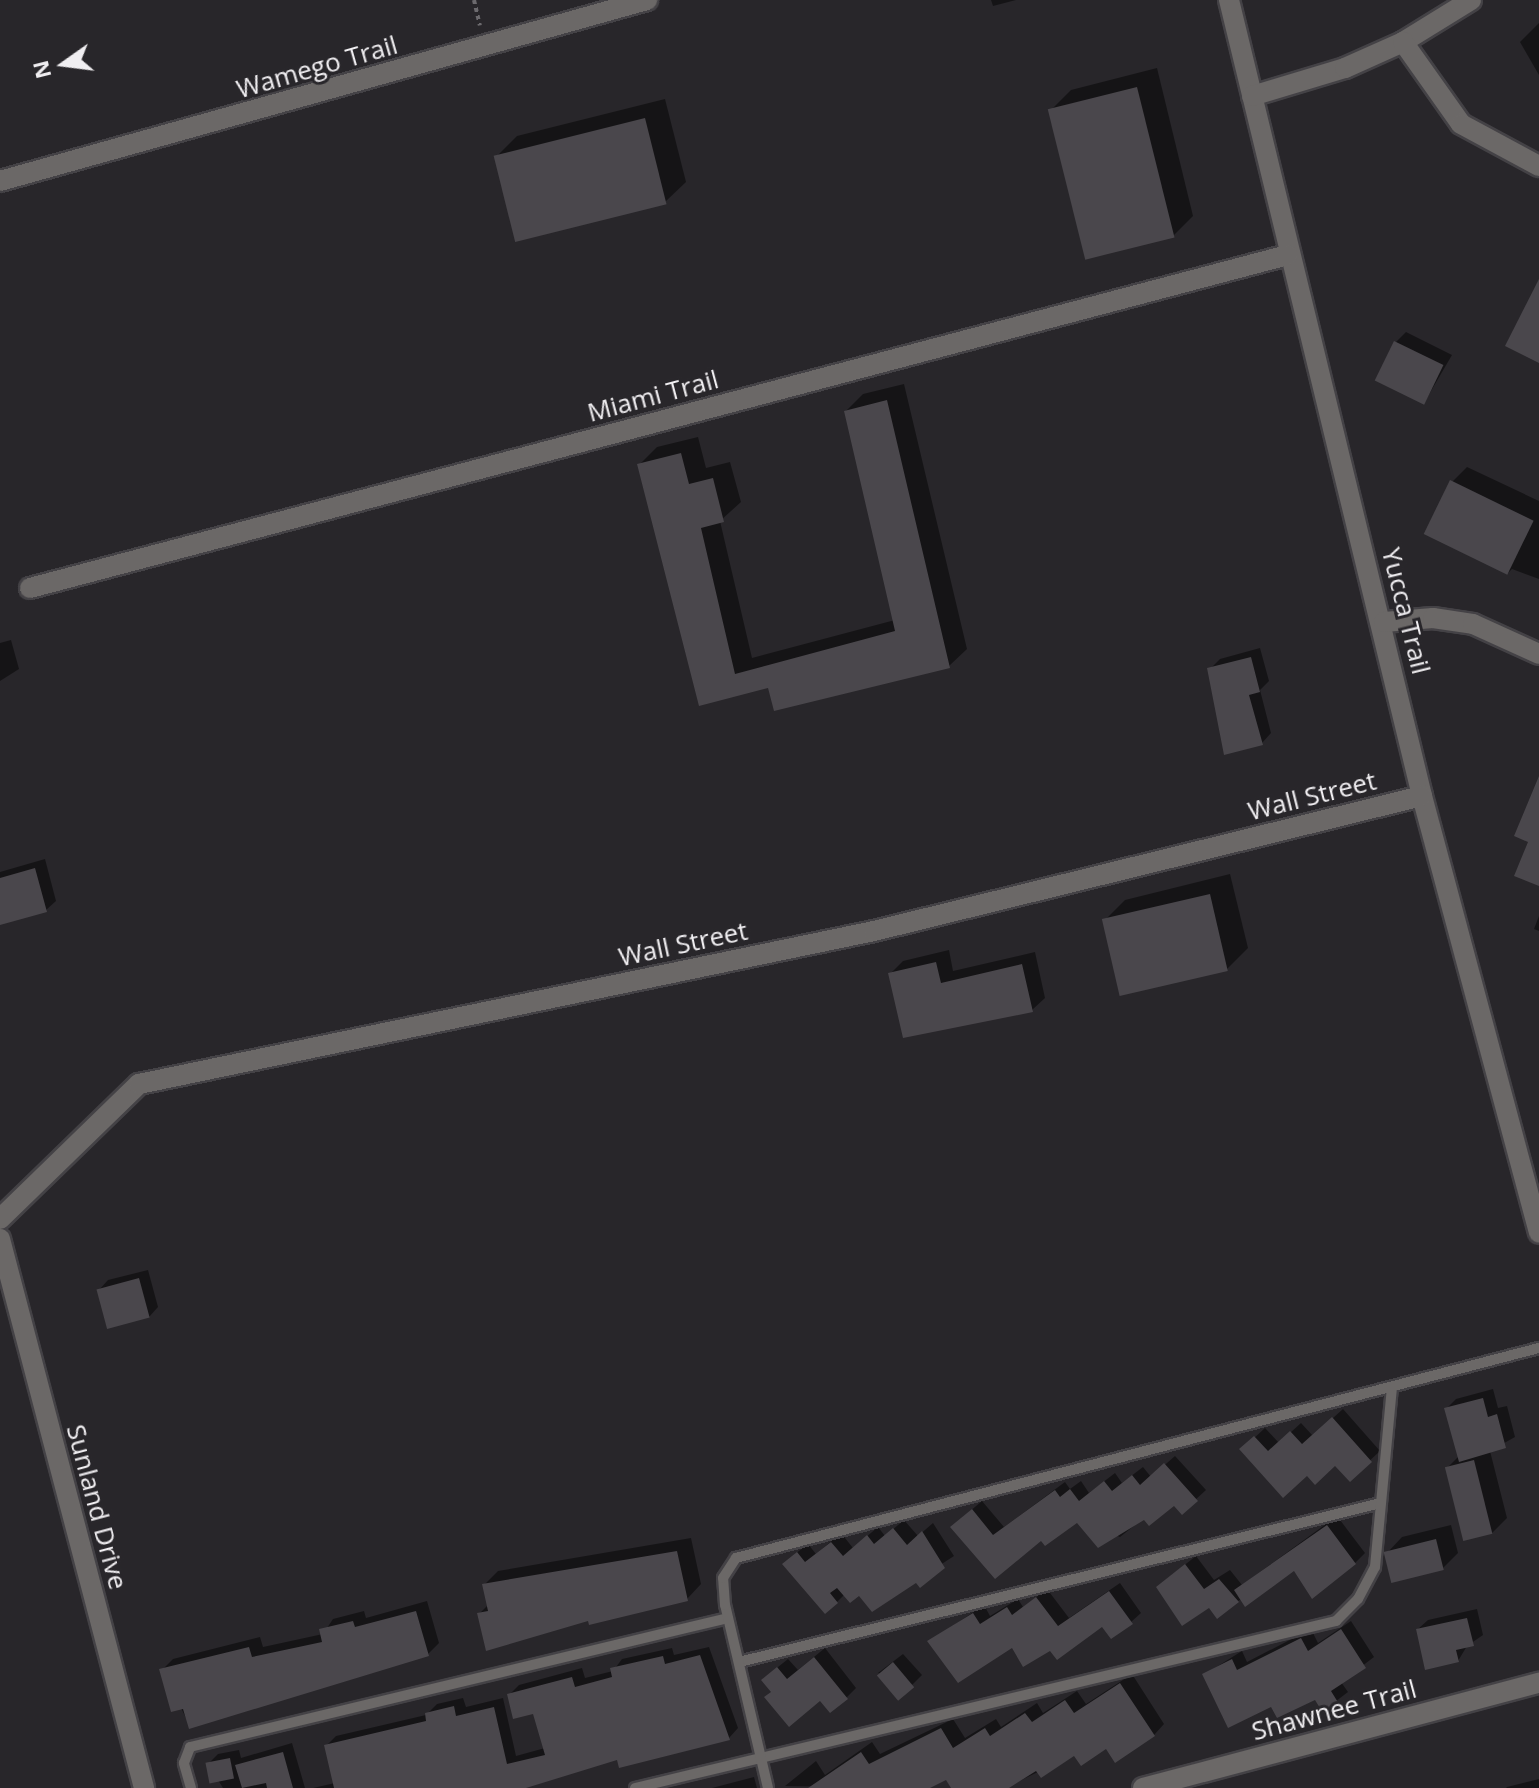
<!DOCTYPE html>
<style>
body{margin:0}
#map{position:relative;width:1539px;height:1788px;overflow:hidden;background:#28262a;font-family:"Open Sans",sans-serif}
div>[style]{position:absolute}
.shadow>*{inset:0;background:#0007}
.building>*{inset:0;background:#4a474c;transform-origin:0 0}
.path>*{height:4px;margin-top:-2px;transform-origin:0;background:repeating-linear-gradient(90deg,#6c6a6e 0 4px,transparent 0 8px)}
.roads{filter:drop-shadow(2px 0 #444246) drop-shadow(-2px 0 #444246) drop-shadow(0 2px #444246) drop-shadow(0 -2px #444246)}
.lane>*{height:10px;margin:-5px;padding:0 5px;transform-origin:5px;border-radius:5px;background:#6b6867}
.street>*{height:20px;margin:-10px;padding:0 10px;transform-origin:10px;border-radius:10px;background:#6b6867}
span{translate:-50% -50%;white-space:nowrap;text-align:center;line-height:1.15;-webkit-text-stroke:6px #28262a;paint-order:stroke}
.street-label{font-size:26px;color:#f0eef1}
.north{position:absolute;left:24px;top:24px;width:80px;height:80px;-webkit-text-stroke:6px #28262a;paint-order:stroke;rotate:256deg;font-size:22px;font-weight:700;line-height:32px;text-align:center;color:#f0eef1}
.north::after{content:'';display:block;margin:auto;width:28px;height:36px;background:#f0eef1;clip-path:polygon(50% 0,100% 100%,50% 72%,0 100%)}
</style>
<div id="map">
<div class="shadow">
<i style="clip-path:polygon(991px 0,1016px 0,993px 6px)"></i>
<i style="clip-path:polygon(1539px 23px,1539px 75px,1520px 42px)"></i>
<i style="clip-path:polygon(1157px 68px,1193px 216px,1173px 236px,1051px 110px,1071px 90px)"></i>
<i style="clip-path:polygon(665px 99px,686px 182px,665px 202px,497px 156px,517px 136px)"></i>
<i style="clip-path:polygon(1406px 332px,1452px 355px,1424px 403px,1396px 342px)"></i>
<i style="clip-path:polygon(904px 384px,967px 649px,949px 666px,770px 685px,700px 703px,640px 464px,657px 447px,698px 437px,706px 468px,730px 462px,741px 502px,720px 521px,752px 658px,895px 620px,846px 411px,863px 394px)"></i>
<i style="clip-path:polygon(1467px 467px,1539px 501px,1539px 579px,1512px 569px,1508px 573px,1452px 482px)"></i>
<i style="clip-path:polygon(11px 640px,19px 669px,0 681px,0 643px)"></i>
<i style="clip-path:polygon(1260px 648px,1269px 681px,1260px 690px,1271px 733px,1262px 743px,1225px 753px,1210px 669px,1220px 659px)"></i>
<i style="clip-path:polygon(45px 859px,56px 901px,46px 910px,0 923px,0 872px)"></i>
<i style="clip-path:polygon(1230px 874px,1248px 948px,1227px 969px,1105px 920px,1125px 900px)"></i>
<i style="clip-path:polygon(1539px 916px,1539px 931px,1534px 929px)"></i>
<i style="clip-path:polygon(949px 950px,953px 971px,1035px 952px,1045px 998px,1032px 1010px,890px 974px,903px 961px)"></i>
<i style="clip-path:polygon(148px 1270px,158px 1307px,149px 1317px,99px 1290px,108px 1280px)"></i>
<i style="clip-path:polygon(1493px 1389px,1498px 1408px,1507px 1406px,1515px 1437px,1490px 1451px,1507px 1518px,1492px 1533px,1447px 1468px,1459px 1456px,1446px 1409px,1456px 1399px)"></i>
<i style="clip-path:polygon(1343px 1409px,1380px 1451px,1350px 1479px,1336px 1463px,1307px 1474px,1283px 1495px,1252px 1440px,1265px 1428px,1279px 1443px,1301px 1423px,1313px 1436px)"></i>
<i style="clip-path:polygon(1175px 1456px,1206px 1490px,1182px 1512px,1174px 1503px,1145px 1517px,1120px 1537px,1078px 1520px,1041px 1538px,995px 1577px,962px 1518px,982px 1501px,1004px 1527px,1065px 1482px,1070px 1489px,1081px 1481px,1089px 1493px,1115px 1473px,1122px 1483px,1143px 1467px,1151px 1477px)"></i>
<i style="clip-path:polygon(1337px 1516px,1365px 1553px,1355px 1563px,1295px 1568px,1238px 1601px,1209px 1605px,1168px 1578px,1196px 1556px,1214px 1580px,1230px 1570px,1242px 1585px)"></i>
<i style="clip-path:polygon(904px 1520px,918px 1536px,933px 1523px,954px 1556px,917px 1580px,845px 1594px,837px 1602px,795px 1554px,808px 1544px,816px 1554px,841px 1533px,853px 1548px,878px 1527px,885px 1536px)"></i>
<i style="clip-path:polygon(1451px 1525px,1458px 1553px,1443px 1568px,1387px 1553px,1402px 1537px)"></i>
<i style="clip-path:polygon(691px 1538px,701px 1584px,687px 1599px,589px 1618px,479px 1614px,488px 1605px,484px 1585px,498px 1571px)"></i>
<i style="clip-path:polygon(1120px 1583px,1141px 1613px,1131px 1622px,1103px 1624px,1050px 1648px,930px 1641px,984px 1605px,990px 1616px,1018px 1599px,1023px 1607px,1047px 1589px,1069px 1618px)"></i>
<i style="clip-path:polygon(427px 1601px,439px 1643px,428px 1654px,190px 1726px,162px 1670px,173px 1659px,260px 1637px,263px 1647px,323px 1634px,333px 1619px,364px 1611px,366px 1618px)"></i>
<i style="clip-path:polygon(1477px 1609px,1483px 1635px,1467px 1646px,1458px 1661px,1418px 1629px,1428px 1620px)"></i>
<i style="clip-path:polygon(1351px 1621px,1374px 1657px,1341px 1682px,1348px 1692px,1323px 1711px,1316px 1697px,1272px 1704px,1205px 1674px,1242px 1651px,1247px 1662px,1311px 1629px,1318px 1643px)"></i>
<i style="clip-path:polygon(709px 1647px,738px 1728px,729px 1738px,619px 1758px,524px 1788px,313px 1788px,335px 1783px,326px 1746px,336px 1736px,426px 1715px,437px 1704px,463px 1698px,466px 1707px,503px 1698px,516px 1756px,545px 1748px,534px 1711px,509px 1695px,519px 1685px,582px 1668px,585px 1678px,613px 1671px,622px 1659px,672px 1648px,674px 1655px)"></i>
<i style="clip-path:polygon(825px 1648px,856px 1688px,847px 1697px,830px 1710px,820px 1698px,773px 1691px,773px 1671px,788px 1659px,798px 1670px)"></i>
<i style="clip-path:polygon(903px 1654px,922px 1675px,912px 1685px,878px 1673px)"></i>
<i style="clip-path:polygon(1132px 1674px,1164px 1724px,1154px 1735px,1075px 1754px,1005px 1788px,953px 1788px,947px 1777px,925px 1788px,785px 1786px,816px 1761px,825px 1775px,872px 1742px,880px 1754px,953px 1719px,965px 1738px,996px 1719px,1001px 1727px,1037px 1703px,1043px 1713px,1077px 1691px,1086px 1704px)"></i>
<i style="clip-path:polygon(292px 1743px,305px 1788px,223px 1788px,208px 1764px,218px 1754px,239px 1750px,241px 1758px)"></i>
<i style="clip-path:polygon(754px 1777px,757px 1788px,712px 1788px)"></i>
<i style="clip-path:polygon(1539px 1779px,1539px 1788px,1506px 1788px,1507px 1787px)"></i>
</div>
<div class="building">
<i style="left:1137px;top:87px;width:155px;height:92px;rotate:76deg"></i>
<i style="left:645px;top:118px;width:89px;height:156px;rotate:76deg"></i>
<i style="clip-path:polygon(1539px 279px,1539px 363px,1505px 346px)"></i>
<i style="left:1394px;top:341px;width:55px;height:44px;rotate:26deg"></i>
<i style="clip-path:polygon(887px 400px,950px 668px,774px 711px,768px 688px,699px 706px,637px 464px,681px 453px,689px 484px,713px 478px,724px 522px,701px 528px,735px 674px,895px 631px,844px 411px)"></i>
<i style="left:1450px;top:480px;width:93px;height:60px;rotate:26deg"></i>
<i style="clip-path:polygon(1251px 657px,1260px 692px,1249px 695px,1263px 745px,1224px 755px,1207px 668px)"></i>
<i style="clip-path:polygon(1539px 776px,1539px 886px,1514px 876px,1528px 842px,1514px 836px)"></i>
<i style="clip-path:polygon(35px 868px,47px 912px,0 925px,0 878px)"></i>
<i style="left:1210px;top:894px;width:79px;height:111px;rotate:77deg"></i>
<i style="clip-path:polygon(936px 962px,941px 983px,1022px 964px,1033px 1012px,903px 1038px,888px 973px)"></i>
<i style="left:139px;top:1278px;width:41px;height:44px;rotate:75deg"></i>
<i style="clip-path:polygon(1483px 1398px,1488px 1417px,1497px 1414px,1506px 1448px,1459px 1462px,1444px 1408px)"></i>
<i style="clip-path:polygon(1332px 1417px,1372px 1462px,1350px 1482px,1335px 1466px,1315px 1485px,1307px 1476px,1283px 1498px,1239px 1449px,1254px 1436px,1268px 1451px,1290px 1431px,1302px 1444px)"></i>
<i style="left:1474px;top:1460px;width:76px;height:30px;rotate:76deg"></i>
<i style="clip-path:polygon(1164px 1463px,1198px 1501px,1182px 1515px,1174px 1506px,1149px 1526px,1144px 1520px,1098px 1548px,1077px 1523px,1045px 1546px,1041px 1541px,995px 1579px,950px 1527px,972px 1509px,993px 1535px,1055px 1490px,1060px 1497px,1070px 1489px,1079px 1501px,1104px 1481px,1112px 1491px,1132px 1475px,1140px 1485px)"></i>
<i style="clip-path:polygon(1327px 1525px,1356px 1564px,1312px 1599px,1294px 1571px,1245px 1607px,1234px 1590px)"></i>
<i style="clip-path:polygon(893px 1528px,907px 1545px,922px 1531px,945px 1568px,920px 1588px,916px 1583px,872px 1612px,859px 1596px,850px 1603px,837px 1588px,830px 1593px,838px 1603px,825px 1614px,782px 1564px,797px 1552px,805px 1562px,831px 1542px,843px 1556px,867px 1535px,874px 1544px)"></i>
<i style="left:1436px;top:1539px;width:32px;height:54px;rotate:76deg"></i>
<i style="clip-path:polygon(677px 1551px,688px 1601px,589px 1625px,588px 1621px,486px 1651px,477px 1613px,488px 1611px,482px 1584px)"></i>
<i style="clip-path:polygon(1185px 1564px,1204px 1589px,1219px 1579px,1239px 1602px,1217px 1619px,1209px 1608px,1182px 1626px,1156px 1587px)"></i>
<i style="clip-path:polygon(1109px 1591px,1133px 1624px,1111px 1639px,1102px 1627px,1057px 1660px,1050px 1651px,1023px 1667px,1012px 1648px,958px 1683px,927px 1641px,973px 1613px,980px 1624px,1007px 1607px,1012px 1615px,1036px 1597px,1058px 1626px)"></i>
<i style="clip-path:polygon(416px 1611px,429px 1656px,189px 1729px,183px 1709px,171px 1712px,159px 1669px,249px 1647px,252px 1657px,322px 1642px,319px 1629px,353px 1621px,355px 1627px)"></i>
<i style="clip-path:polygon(1467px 1618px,1474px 1646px,1456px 1650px,1459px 1662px,1425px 1670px,1416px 1629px)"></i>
<i style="clip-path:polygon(1341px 1629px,1366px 1668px,1331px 1691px,1339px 1704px,1323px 1713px,1315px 1700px,1277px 1718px,1271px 1707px,1228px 1728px,1202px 1674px,1232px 1659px,1237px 1670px,1301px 1638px,1308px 1651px)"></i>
<i style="clip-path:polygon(700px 1655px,730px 1740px,619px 1768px,617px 1760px,526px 1788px,334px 1788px,324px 1745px,426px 1721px,425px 1713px,454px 1706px,456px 1716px,494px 1707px,507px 1764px,545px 1755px,533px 1714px,513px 1719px,507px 1694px,572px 1677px,575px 1687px,612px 1677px,610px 1668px,663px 1656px,665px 1664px)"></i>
<i style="clip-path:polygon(814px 1657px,848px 1699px,830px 1713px,820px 1701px,789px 1727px,764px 1697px,771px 1692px,761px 1680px,777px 1667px,787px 1679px)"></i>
<i style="left:893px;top:1662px;width:33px;height:21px;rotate:50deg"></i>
<i style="clip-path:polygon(1120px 1683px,1155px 1736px,1115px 1763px,1106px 1749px,1081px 1766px,1074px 1756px,1041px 1778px,1036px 1771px,1009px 1788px,951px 1788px,946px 1780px,930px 1788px,808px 1788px,861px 1752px,869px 1764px,941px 1728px,953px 1748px,985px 1728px,990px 1736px,1025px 1713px,1032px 1722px,1065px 1700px,1074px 1713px)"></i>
<i style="clip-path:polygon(283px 1752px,293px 1788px,267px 1788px,266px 1783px,242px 1788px,235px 1765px)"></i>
<i style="left:230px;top:1758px;width:21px;height:25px;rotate:79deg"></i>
</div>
<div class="path">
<i style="left:474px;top:0;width:26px;rotate:77deg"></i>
</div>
<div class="roads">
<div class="lane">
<i style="left:739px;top:1662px;width:661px;rotate:-13.91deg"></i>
<i style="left:191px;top:1788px;width:26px;rotate:-106deg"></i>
<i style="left:184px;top:1763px;width:17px;rotate:-69deg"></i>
<i style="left:190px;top:1747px;width:553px;rotate:-13.48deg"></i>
<i style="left:635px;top:1788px;width:721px;rotate:-13.4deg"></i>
<i style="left:1336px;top:1621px;width:31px;rotate:-45deg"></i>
<i style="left:1358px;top:1599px;width:36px;rotate:-62deg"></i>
<i style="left:1375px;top:1567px;width:181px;rotate:-84.6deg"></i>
<i style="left:768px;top:1788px;width:188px;rotate:-103.2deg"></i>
<i style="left:725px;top:1605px;width:27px;rotate:-94deg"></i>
<i style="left:723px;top:1578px;width:24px;rotate:-57deg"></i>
<i style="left:736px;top:1558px;width:830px;rotate:-14.66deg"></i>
</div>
<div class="street">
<i style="left:1229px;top:0;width:819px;rotate:76.37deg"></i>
<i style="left:1422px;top:796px;width:452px;rotate:75deg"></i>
<i style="left:1403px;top:42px;width:80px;rotate:-31.7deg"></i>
<i style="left:1252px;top:96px;width:97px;rotate:-16.8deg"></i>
<i style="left:1345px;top:68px;width:64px;rotate:-24.1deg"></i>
<i style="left:1403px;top:42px;width:100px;rotate:54.7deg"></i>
<i style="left:1461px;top:124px;width:89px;rotate:28.3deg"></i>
<i style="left:0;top:181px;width:672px;rotate:-15.63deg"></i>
<i style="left:30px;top:588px;width:1301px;rotate:-14.83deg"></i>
<i style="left:1384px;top:622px;width:49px;rotate:-4.7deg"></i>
<i style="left:1433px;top:618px;width:40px;rotate:8.5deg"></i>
<i style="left:1473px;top:624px;width:72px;rotate:24.4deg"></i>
<i style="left:0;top:1219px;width:194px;rotate:-44.2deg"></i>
<i style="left:139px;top:1084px;width:751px;rotate:-11.76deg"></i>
<i style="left:874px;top:931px;width:564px;rotate:-13.84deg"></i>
<i style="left:0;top:1239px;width:568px;rotate:75.3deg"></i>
<i style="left:1143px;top:1788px;width:410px;rotate:-14.9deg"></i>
</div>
</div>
<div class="street-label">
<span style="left:317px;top:67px;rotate:-16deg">Wamego Trail</span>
<span style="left:653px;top:396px;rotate:-15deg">Miami Trail</span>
<span style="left:1406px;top:611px;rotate:76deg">Yucca Trail</span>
<span style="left:1312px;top:796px;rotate:-14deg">Wall Street</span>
<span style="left:683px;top:944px;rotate:-12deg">Wall Street</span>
<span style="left:97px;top:1507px;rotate:75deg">Sunland Drive</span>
<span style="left:1334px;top:1710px;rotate:-15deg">Shawnee Trail</span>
</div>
<div class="north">N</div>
</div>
